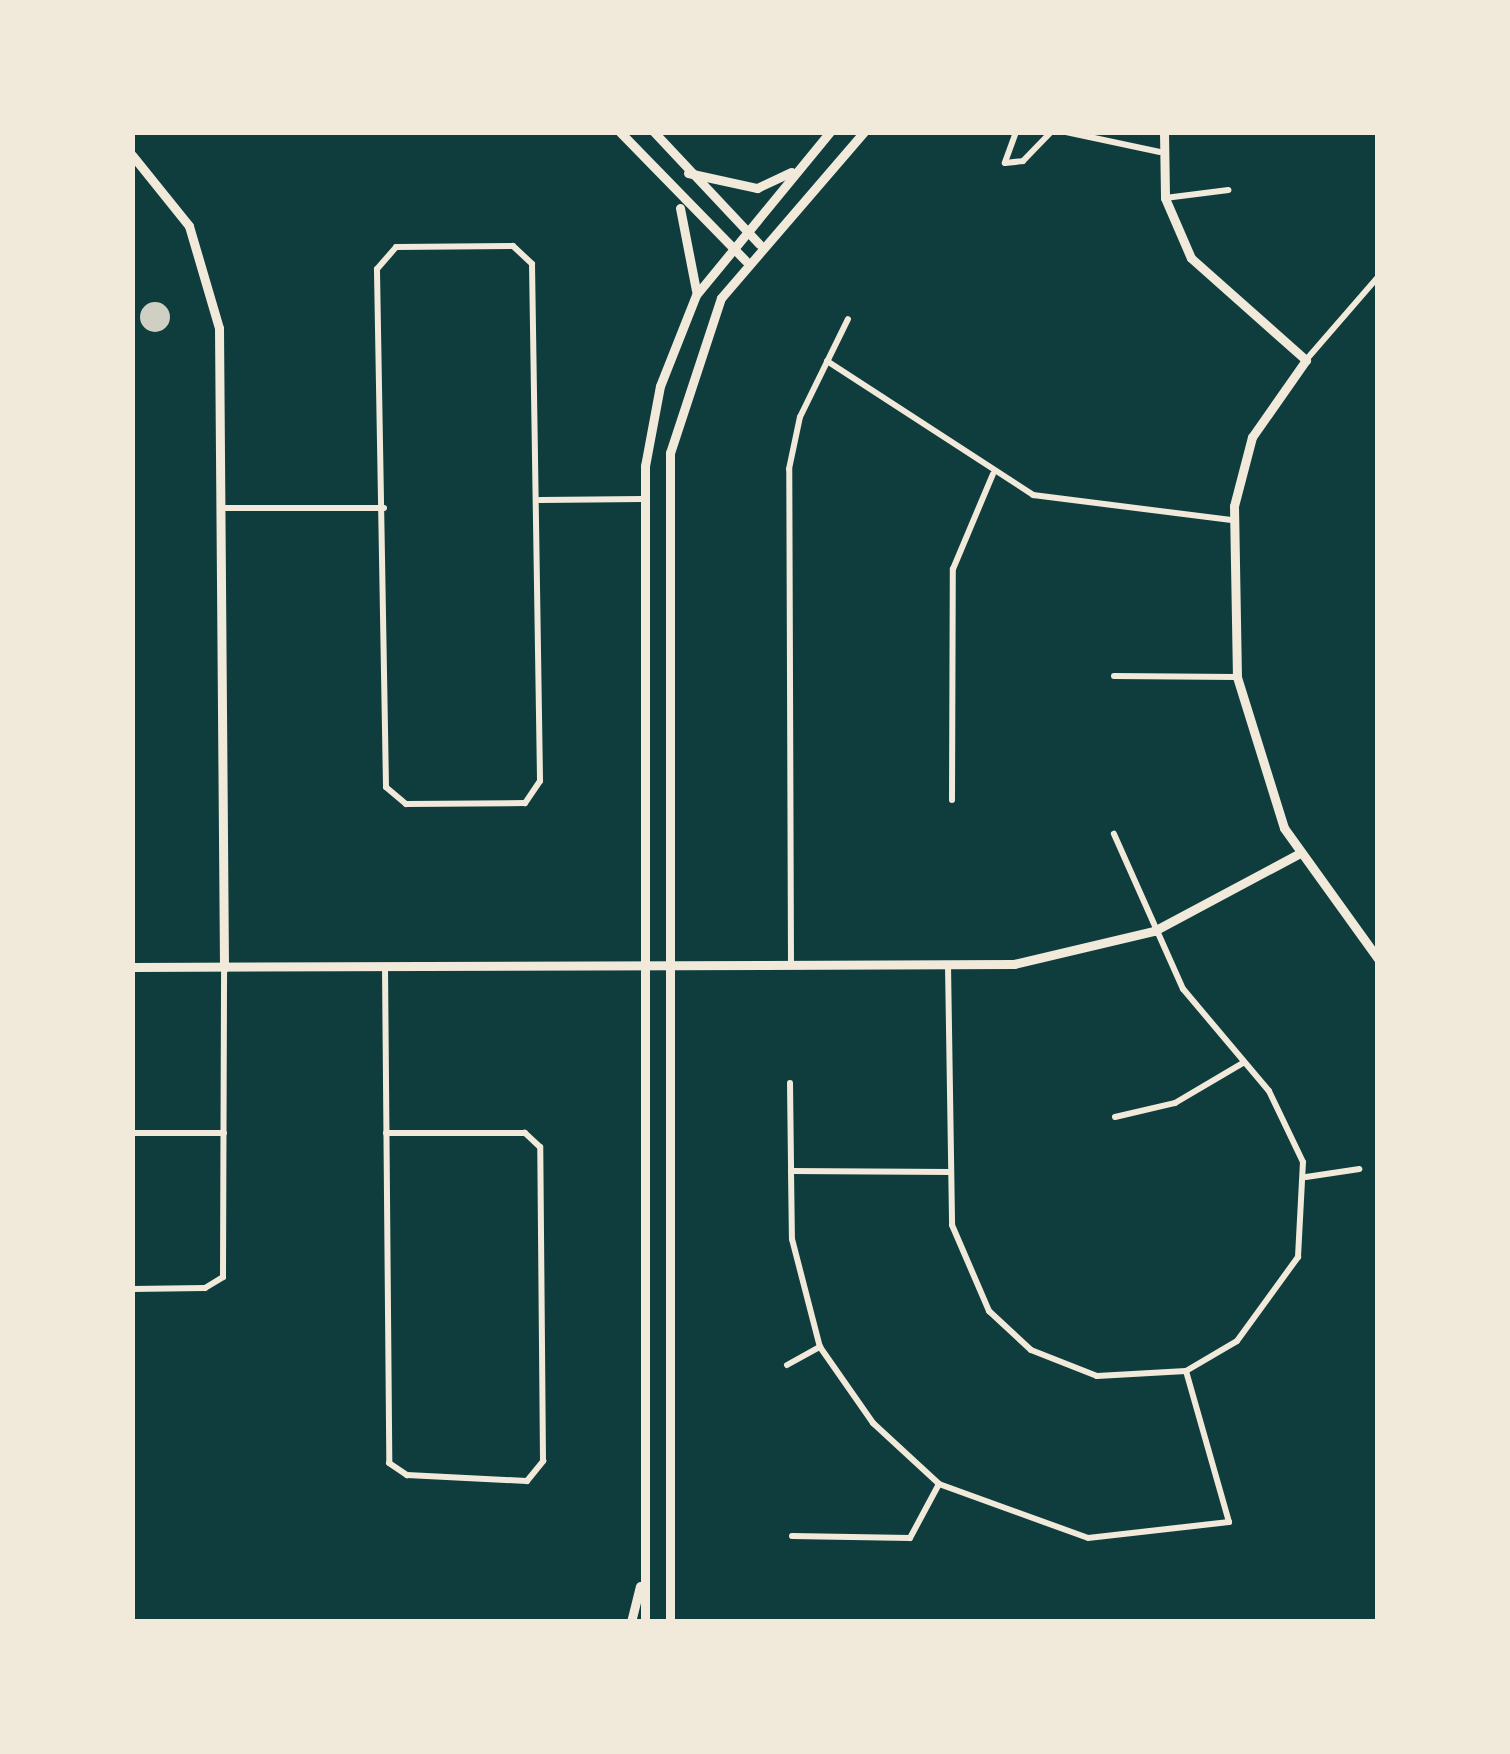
<!DOCTYPE html>
<style>
body{margin:0}
#map{position:relative;width:1510px;height:1754px;overflow:hidden;background:#0f3d3e;font-family:Helvetica,sans-serif}
div>[style]{position:absolute}
.building>*{inset:0;background:#cfcfc3}
.round{border-radius:50%}
.minor>*{height:6px;margin:-3px;padding:0 3px;transform-origin:3px;border-radius:3px;background:#f1e9da}
.tertiary>*{height:9px;margin:-4.5px;padding:0 4.5px;transform-origin:4.5px;border-radius:4.5px;background:#f1e9da}
.secondary>*{height:9px;margin:-4.5px;padding:0 4.5px;transform-origin:4.5px;border-radius:4.5px;background:#f1e9da}
span{translate:-50% -50%;white-space:nowrap;text-align:center;line-height:1.15;-webkit-text-stroke:9px #f1e9da;paint-order:stroke}
.frame{position:absolute;inset:0;border:135px solid #f1e9da;pointer-events:none}
</style>
<div id="map">
<div class="building">
<i class="round" style="left:140px;top:302px;width:30px;height:30px"></i>
</div>
<div class="minor">
<i style="left:1016px;top:132px;width:33px;rotate:110deg"></i>
<i style="left:1005px;top:163px;width:18px;rotate:-6deg"></i>
<i style="left:1023px;top:161px;width:40px;rotate:-46deg"></i>
<i style="left:1066px;top:132px;width:96px;rotate:12deg"></i>
<i style="left:1165px;top:198px;width:64px;rotate:-7.2deg"></i>
<i style="left:396px;top:247px;width:117px;rotate:-0.5deg"></i>
<i style="left:513px;top:246px;width:26px;rotate:43deg"></i>
<i style="left:532px;top:264px;width:517px;rotate:89.11deg"></i>
<i style="left:540px;top:781px;width:27px;rotate:124deg"></i>
<i style="left:525px;top:803px;width:119px;rotate:179.5deg"></i>
<i style="left:406px;top:804px;width:26px;rotate:-140deg"></i>
<i style="left:386px;top:787px;width:518px;rotate:-91deg"></i>
<i style="left:377px;top:269px;width:29px;rotate:-49deg"></i>
<i style="left:1306px;top:360px;width:110px;rotate:-49.1deg"></i>
<i style="left:827px;top:361px;width:246px;rotate:33deg"></i>
<i style="left:1033px;top:495px;width:200px;rotate:7.2deg"></i>
<i style="left:540px;top:500px;width:103px;rotate:-0.6deg"></i>
<i style="left:221px;top:508px;width:163px"></i>
<i style="left:1114px;top:676px;width:122px;rotate:0.5deg"></i>
<i style="left:952px;top:800px;width:231px;rotate:-89.8deg"></i>
<i style="left:953px;top:569px;width:103px;rotate:-67.2deg"></i>
<i style="left:791px;top:965px;width:496px;rotate:-90.2deg"></i>
<i style="left:789px;top:469px;width:53px;rotate:-78.1deg"></i>
<i style="left:800px;top:417px;width:109px;rotate:-63.9deg"></i>
<i style="left:948px;top:965px;width:260px;rotate:89.1deg"></i>
<i style="left:952px;top:1225px;width:94px;rotate:66.7deg"></i>
<i style="left:989px;top:1311px;width:57px;rotate:42.9deg"></i>
<i style="left:1031px;top:1350px;width:71px;rotate:21.5deg"></i>
<i style="left:1097px;top:1376px;width:89px;rotate:-3.2deg"></i>
<i style="left:1186px;top:1371px;width:59px;rotate:-30.5deg"></i>
<i style="left:1237px;top:1341px;width:104px;rotate:-54deg"></i>
<i style="left:1298px;top:1257px;width:95px;rotate:-87deg"></i>
<i style="left:1303px;top:1162px;width:79px;rotate:-115.6deg"></i>
<i style="left:1269px;top:1091px;width:133px;rotate:-130.1deg"></i>
<i style="left:1183px;top:989px;width:170px;rotate:-114deg"></i>
<i style="left:385px;top:967px;width:496px;rotate:89.5deg"></i>
<i style="left:389px;top:1463px;width:22px;rotate:34deg"></i>
<i style="left:407px;top:1475px;width:120px;rotate:2.9deg"></i>
<i style="left:527px;top:1481px;width:26px;rotate:-51deg"></i>
<i style="left:543px;top:1461px;width:314px;rotate:-90.5deg"></i>
<i style="left:540px;top:1147px;width:21px;rotate:-137deg"></i>
<i style="left:525px;top:1133px;width:139px;rotate:180deg"></i>
<i style="left:790px;top:1083px;width:88px;rotate:89.3deg"></i>
<i style="left:1115px;top:1117px;width:62px;rotate:-13.1deg"></i>
<i style="left:1175px;top:1103px;width:79px;rotate:-30.5deg"></i>
<i style="left:132px;top:1133px;width:92px"></i>
<i style="left:951px;top:1172px;width:160px;rotate:-179.6deg"></i>
<i style="left:791px;top:1171px;width:68px;rotate:89.2deg"></i>
<i style="left:792px;top:1239px;width:112px;rotate:75.5deg"></i>
<i style="left:820px;top:1347px;width:93px;rotate:55.1deg"></i>
<i style="left:873px;top:1423px;width:90px;rotate:42.7deg"></i>
<i style="left:939px;top:1484px;width:158px;rotate:19.9deg"></i>
<i style="left:1088px;top:1538px;width:142px;rotate:-6.5deg"></i>
<i style="left:1229px;top:1522px;width:157px;rotate:-105.9deg"></i>
<i style="left:1306px;top:1177px;width:54px;rotate:-8.6deg"></i>
<i style="left:132px;top:1289px;width:73px;rotate:-0.8deg"></i>
<i style="left:205px;top:1288px;width:21px;rotate:-31deg"></i>
<i style="left:223px;top:1277px;width:309px;rotate:-89.8deg"></i>
<i style="left:787px;top:1365px;width:38px;rotate:-29deg"></i>
<i style="left:792px;top:1536px;width:118px;rotate:1deg"></i>
<i style="left:910px;top:1538px;width:61px;rotate:-61.8deg"></i>
</div>
<div class="tertiary">
<i style="left:1164px;top:132px;width:66px;rotate:89.1deg"></i>
<i style="left:1165px;top:198px;width:65px;rotate:66.6deg"></i>
<i style="left:1191px;top:258px;width:154px;rotate:41.6deg"></i>
<i style="left:1306px;top:360px;width:94px;rotate:125deg"></i>
<i style="left:1252px;top:437px;width:71px;rotate:104.6deg"></i>
<i style="left:1234px;top:506px;width:171px;rotate:89deg"></i>
<i style="left:1237px;top:677px;width:158px;rotate:72.7deg"></i>
<i style="left:1284px;top:828px;width:161px;rotate:54.3deg"></i>
<i style="left:132px;top:155px;width:91px;rotate:51.2deg"></i>
<i style="left:189px;top:226px;width:106px;rotate:73.6deg"></i>
<i style="left:219px;top:328px;width:640px;rotate:89.55deg"></i>
<i style="left:132px;top:967px;width:882px;rotate:-0.19deg"></i>
<i style="left:1014px;top:964px;width:144px;rotate:-13.3deg"></i>
<i style="left:1154px;top:931px;width:163px;rotate:-28.1deg"></i>
</div>
<div class="secondary">
<i style="left:620px;top:132px;width:180px;rotate:45.7deg"></i>
<i style="left:654px;top:132px;width:154px;rotate:46.8deg"></i>
<i style="left:688px;top:173px;width:71px;rotate:12.3deg"></i>
<i style="left:757px;top:188px;width:38px;rotate:-25deg"></i>
<i style="left:680px;top:208px;width:84px;rotate:79deg"></i>
<i style="left:631px;top:1622px;width:37px;rotate:-76deg"></i>
<i style="left:645px;top:1622px;width:1156px;rotate:-90deg"></i>
<i style="left:645px;top:466px;width:81px;rotate:-79.4deg"></i>
<i style="left:660px;top:386px;width:98px;rotate:-68.4deg"></i>
<i style="left:696px;top:295px;width:211px;rotate:-50.6deg"></i>
<i style="left:670px;top:1622px;width:1169px;rotate:-90deg"></i>
<i style="left:670px;top:453px;width:163px;rotate:-71.8deg"></i>
<i style="left:721px;top:298px;width:219px;rotate:-49.3deg"></i>
</div>
<div class="frame"></div>
</div>
